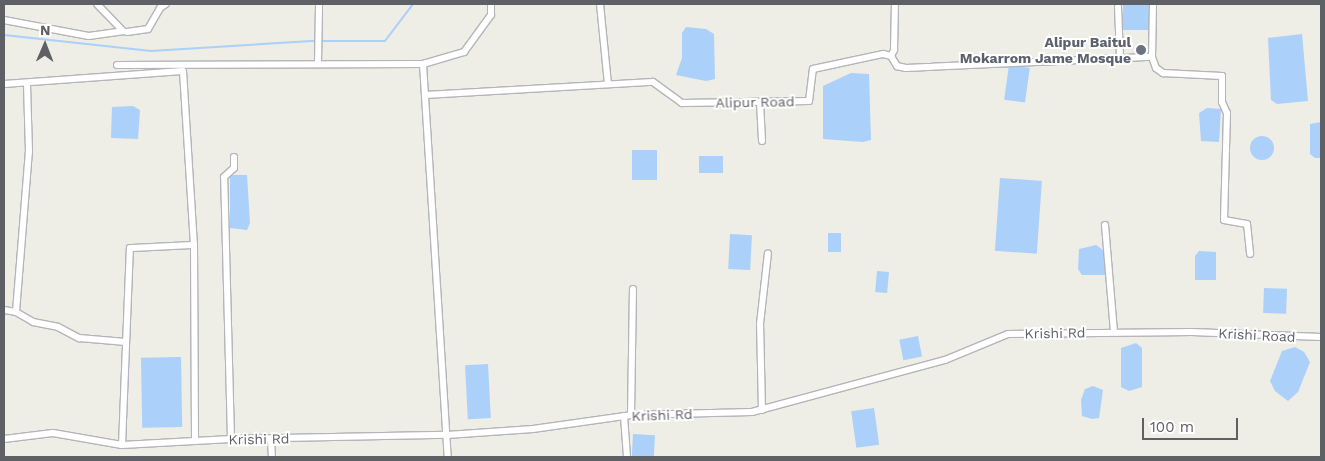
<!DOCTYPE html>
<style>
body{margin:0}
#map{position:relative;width:1325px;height:461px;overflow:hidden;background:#eeede6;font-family:"Work Sans",sans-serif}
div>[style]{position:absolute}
.water>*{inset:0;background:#abd0f9;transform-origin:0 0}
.round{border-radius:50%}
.stream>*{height:2px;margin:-1px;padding:0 1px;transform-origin:1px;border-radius:1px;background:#abd0f9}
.roads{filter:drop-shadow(1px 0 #b3b5b9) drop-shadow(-1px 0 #b3b5b9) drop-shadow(0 1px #b3b5b9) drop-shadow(0 -1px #b3b5b9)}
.street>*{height:6px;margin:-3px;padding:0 3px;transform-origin:3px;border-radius:3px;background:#fff}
.dots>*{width:14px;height:14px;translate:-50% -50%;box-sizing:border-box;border:2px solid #fff;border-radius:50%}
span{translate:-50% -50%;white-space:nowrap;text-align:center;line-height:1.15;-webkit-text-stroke:4px #fff;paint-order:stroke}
.worship-label{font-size:14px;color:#5b616d;font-weight:700}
.right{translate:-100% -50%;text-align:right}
.street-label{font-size:14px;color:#5d6065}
.frame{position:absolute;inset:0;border:5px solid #5d6065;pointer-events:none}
.north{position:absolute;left:20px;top:20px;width:50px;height:50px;-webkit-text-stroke:4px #fff;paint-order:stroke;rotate:1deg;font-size:14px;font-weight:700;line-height:20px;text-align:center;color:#5d6065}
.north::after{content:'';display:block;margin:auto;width:18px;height:22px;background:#5d6065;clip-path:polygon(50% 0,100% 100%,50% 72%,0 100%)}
.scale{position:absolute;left:1142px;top:418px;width:96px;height:22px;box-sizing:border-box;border:2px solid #5d6065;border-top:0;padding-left:6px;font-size:15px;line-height:18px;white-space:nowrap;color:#5d6065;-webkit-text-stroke:4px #fff;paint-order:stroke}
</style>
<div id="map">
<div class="water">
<i style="left:1123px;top:4px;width:26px;height:26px"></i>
<i style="clip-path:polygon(686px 27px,706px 29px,714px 34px,715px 79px,706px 81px,676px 75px,682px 58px,682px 33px)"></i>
<i style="clip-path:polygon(1302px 34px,1308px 101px,1277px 104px,1271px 100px,1268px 38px)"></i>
<i style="left:1009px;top:65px;width:21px;height:35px;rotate:8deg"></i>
<i style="clip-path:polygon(851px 73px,869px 74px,871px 140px,863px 142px,823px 139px,823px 86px)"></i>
<i style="clip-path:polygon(133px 106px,140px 110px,138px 139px,111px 138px,112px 107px)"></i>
<i style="clip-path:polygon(1207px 108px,1221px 109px,1219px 142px,1201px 141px,1199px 113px)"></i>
<i style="clip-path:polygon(1321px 122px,1321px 158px,1315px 158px,1310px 154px,1310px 124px)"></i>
<i class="round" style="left:1250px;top:136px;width:24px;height:24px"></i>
<i style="left:632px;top:150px;width:25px;height:30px"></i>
<i style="left:699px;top:156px;width:24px;height:17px"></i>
<i style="clip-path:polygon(230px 175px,247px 175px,250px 223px,247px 230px,230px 228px)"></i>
<i style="left:1000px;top:178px;width:42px;height:73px;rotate:4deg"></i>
<i style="left:828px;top:233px;width:13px;height:19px"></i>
<i style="left:730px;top:234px;width:22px;height:35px;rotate:3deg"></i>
<i style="clip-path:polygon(1096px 245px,1106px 252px,1105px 275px,1082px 275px,1078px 269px,1079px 249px)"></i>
<i style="clip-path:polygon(1199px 251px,1216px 252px,1216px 280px,1195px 280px,1195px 256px)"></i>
<i style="left:877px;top:271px;width:12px;height:21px;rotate:5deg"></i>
<i style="left:1264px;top:288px;width:23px;height:25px;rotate:2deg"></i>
<i style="left:918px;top:336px;width:21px;height:19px;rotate:79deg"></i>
<i style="clip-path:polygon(1136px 343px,1142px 348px,1142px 387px,1129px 391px,1121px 387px,1121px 348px)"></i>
<i style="clip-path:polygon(1295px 347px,1304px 352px,1310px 362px,1298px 392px,1288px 401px,1275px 391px,1270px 381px,1282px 351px)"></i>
<i style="left:181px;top:357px;width:70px;height:40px;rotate:89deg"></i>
<i style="left:488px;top:364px;width:54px;height:23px;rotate:87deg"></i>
<i style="clip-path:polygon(1093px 386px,1103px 390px,1099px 418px,1092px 419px,1082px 416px,1081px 400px,1085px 389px)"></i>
<i style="left:874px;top:408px;width:37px;height:23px;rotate:82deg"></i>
<i style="left:633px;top:434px;width:22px;height:23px;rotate:3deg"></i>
</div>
<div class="stream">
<i style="left:4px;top:35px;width:148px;rotate:6.2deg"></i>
<i style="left:151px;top:51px;width:161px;rotate:-3.6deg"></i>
<i style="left:312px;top:41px;width:73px"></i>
<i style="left:385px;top:41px;width:46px;rotate:-52.9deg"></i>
</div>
<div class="roads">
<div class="street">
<i style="left:600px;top:4px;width:80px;rotate:84.3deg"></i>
<i style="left:1118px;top:7px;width:49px;rotate:87.7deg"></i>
<i style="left:4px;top:20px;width:86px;rotate:10.7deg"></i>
<i style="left:89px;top:36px;width:34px;rotate:-8deg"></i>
<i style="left:123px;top:31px;width:37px;rotate:-134deg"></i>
<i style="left:127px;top:32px;width:21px;rotate:-8deg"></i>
<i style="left:148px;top:29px;width:24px;rotate:-60deg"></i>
<i style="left:160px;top:8px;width:7px;rotate:-34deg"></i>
<i style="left:891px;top:56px;width:7px;rotate:-63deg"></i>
<i style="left:894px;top:50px;width:46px;rotate:-88.8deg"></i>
<i style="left:1152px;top:57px;width:12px;rotate:70deg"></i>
<i style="left:1156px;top:68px;width:9px;rotate:36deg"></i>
<i style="left:1163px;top:73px;width:59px;rotate:2.9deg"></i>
<i style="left:1222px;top:76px;width:26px;rotate:90deg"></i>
<i style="left:1222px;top:102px;width:12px;rotate:66deg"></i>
<i style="left:1227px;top:113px;width:107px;rotate:91.6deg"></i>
<i style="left:1224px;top:220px;width:23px;rotate:10deg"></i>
<i style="left:1247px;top:224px;width:30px;rotate:84deg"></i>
<i style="left:318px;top:63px;width:59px;rotate:-89deg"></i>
<i style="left:423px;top:64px;width:43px;rotate:-16.3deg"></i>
<i style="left:464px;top:52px;width:46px;rotate:-53.9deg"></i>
<i style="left:491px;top:15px;width:11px;rotate:-90deg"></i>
<i style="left:117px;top:65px;width:306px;rotate:-0.2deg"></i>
<i style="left:423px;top:64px;width:394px;rotate:86.4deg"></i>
<i style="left:4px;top:84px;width:179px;rotate:-4.2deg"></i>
<i style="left:183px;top:71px;width:174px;rotate:86.4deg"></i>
<i style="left:194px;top:245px;width:196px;rotate:89.7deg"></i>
<i style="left:425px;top:95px;width:228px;rotate:-3.3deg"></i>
<i style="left:653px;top:82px;width:36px;rotate:36deg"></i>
<i style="left:682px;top:103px;width:127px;rotate:-0.9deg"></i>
<i style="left:809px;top:101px;width:32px;rotate:-83deg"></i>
<i style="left:813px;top:69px;width:72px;rotate:-12.1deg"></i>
<i style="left:883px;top:54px;width:8px;rotate:14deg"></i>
<i style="left:891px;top:56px;width:12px;rotate:59deg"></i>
<i style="left:897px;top:66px;width:9px;rotate:13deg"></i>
<i style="left:906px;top:68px;width:246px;rotate:-2.6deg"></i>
<i style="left:1152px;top:57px;width:53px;rotate:-88.9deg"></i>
<i style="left:760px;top:102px;width:39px;rotate:87deg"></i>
<i style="left:1105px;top:225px;width:107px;rotate:85.2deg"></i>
<i style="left:4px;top:310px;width:12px;rotate:9deg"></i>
<i style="left:16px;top:312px;width:161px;rotate:-85.4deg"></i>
<i style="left:29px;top:152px;width:68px;rotate:-91.7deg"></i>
<i style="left:16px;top:312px;width:20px;rotate:30deg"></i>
<i style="left:33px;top:322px;width:25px;rotate:11deg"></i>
<i style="left:58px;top:327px;width:24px;rotate:28deg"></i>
<i style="left:79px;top:338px;width:47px;rotate:4.9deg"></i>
<i style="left:762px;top:410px;width:86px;rotate:-91.3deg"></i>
<i style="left:760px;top:324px;width:71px;rotate:-83.6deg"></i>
<i style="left:631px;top:415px;width:126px;rotate:-89.1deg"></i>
<i style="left:624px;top:416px;width:41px;rotate:85.8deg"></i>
<i style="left:4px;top:439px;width:49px;rotate:-7deg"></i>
<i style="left:53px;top:433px;width:70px;rotate:9.9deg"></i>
<i style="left:122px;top:445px;width:197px;rotate:-87.7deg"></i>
<i style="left:130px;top:248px;width:64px;rotate:-2.7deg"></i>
<i style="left:231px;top:439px;width:262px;rotate:-91.5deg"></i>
<i style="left:224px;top:177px;width:13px;rotate:-42deg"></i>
<i style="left:234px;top:168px;width:11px;rotate:-90deg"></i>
<i style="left:271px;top:439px;width:18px;rotate:87deg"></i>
<i style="left:122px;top:445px;width:109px;rotate:-3.2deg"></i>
<i style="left:231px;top:439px;width:216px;rotate:-1.1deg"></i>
<i style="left:447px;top:435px;width:86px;rotate:-4deg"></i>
<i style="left:533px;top:429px;width:99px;rotate:-8.1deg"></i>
<i style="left:631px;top:415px;width:121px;rotate:-1.4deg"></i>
<i style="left:752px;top:412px;width:200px;rotate:-15.1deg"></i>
<i style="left:945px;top:360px;width:68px;rotate:-22.4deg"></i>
<i style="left:1008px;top:334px;width:184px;rotate:-0.6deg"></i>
<i style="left:1192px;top:332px;width:129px;rotate:2.2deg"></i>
</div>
</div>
<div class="dots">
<i style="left:1141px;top:50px;background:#6b7280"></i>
</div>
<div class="worship-label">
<span class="right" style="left:1131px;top:50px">Alipur Baitul<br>Mokarrom Jame Mosque</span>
</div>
<div class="street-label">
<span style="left:755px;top:102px;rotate:-1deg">Alipur Road</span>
<span style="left:1055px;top:333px;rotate:-1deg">Krishi Rd</span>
<span style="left:1257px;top:335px;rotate:3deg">Krishi Road</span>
<span style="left:662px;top:415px;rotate:-2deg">Krishi Rd</span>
<span style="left:259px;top:439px;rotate:-1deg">Krishi Rd</span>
</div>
<div class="frame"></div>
<div class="north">N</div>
<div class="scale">100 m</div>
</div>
